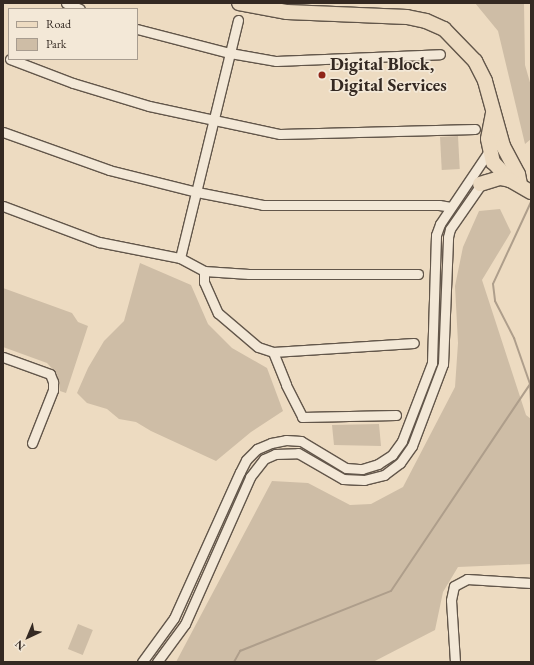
<!DOCTYPE html>
<style>
body{margin:0}
#map{position:relative;width:534px;height:665px;overflow:hidden;background:#eddbc1;font-family:"EB Garamond",serif}
div>[style]{position:absolute}
.green>*{inset:0;background:#cebda6;transform-origin:0 0}
.stream>*{height:2px;margin:-1px;padding:0 1px;transform-origin:1px;border-radius:1px;background:#ae9e8b}
.roads{filter:drop-shadow(1px 0 #62564a) drop-shadow(-1px 0 #62564a) drop-shadow(0 1px #62564a) drop-shadow(0 -1px #62564a)}
.street>*{height:9px;margin:-4.5px;padding:0 4.5px;transform-origin:4.5px;border-radius:4.5px;background:#f3e8d7}
.primary>*{height:14px;margin:-7px;padding:0 7px;transform-origin:7px;border-radius:7px;background:#eddbc1}
.dots>*{width:11px;height:11px;translate:-50% -50%;box-sizing:border-box;border:2px solid #f3e8d7;border-radius:50%}
span{translate:-50% -50%;white-space:nowrap;text-align:center;line-height:1.15;-webkit-text-stroke:3.5px #f3e8d7;paint-order:stroke}
.poi-label{font-size:18px;color:#342922;font-weight:700}
.left{translate:0 -50%;text-align:left}
.frame{position:absolute;inset:0;border:4px solid #342922;pointer-events:none}
.legend{position:absolute;left:8px;top:8px;width:130px;height:52px;box-sizing:border-box;background:#f3e8d7;border:1px solid #a79c8f;margin:0;padding:5px 7px;list-style:none;font-size:12px;color:#342922}
.legend li{display:flex;align-items:center;gap:8px;height:20px}
.legend b{width:20px;border:1px solid #a79c8f}
.north{position:absolute;left:8px;top:617px;width:40px;height:40px;-webkit-text-stroke:3px #f3e8d7;paint-order:stroke;rotate:224deg;font-size:11px;font-weight:700;line-height:16px;text-align:center;color:#342922}
.north::after{content:'';display:block;margin:auto;width:14px;height:18px;background:#342922;clip-path:polygon(50% 0,100% 100%,50% 72%,0 100%)}
</style>
<div id="map">
<div class="green">
<i style="clip-path:polygon(475px 3px,524px 3px,525px 65px,531px 86px,531px 139px,525px 144px,498px 31px)"></i>
<i style="left:458px;top:136px;width:33px;height:18px;rotate:87deg"></i>
<i style="clip-path:polygon(500px 209px,511px 232px,482px 280px,526px 415px,531px 419px,531px 564px,458px 567px,443px 592px,435px 630px,373px 662px,176px 662px,272px 481px,308px 483px,350px 505px,371px 504px,403px 487px,455px 387px,458px 343px,455px 286px,463px 247px,479px 211px)"></i>
<i style="clip-path:polygon(140px 263px,191px 285px,208px 324px,232px 348px,267px 368px,283px 411px,251px 432px,216px 461px,151px 431px,136px 422px,119px 419px,107px 409px,87px 403px,77px 393px,88px 368px,104px 341px,124px 321px)"></i>
<i style="clip-path:polygon(3px 288px,72px 313px,78px 322px,88px 326px,66px 393px,60px 391px,57px 374px,47px 363px,3px 347px)"></i>
<i style="clip-path:polygon(379px 424px,381px 446px,334px 445px,332px 425px)"></i>
<i style="left:78px;top:624px;width:16px;height:27px;rotate:22deg"></i>
</div>
<div class="stream">
<i style="left:531px;top:28px;width:14px;rotate:90deg"></i>
<i style="left:531px;top:202px;width:90px;rotate:114.9deg"></i>
<i style="left:493px;top:284px;width:17px;rotate:83deg"></i>
<i style="left:495px;top:301px;width:42px;rotate:62.8deg"></i>
<i style="left:514px;top:338px;width:49px;rotate:70.8deg"></i>
<i style="left:530px;top:384px;width:20px;rotate:87deg"></i>
<i style="left:234px;top:662px;width:13px;rotate:-61deg"></i>
<i style="left:240px;top:651px;width:162px;rotate:-21.7deg"></i>
<i style="left:391px;top:591px;width:249px;rotate:-56.1deg"></i>
</div>
<div class="roads">
<div class="street">
<i style="left:66px;top:3px;width:15px;rotate:23deg"></i>
<i style="left:137px;top:29px;width:96px;rotate:14.5deg"></i>
<i style="left:230px;top:53px;width:47px;rotate:9.9deg"></i>
<i style="left:276px;top:61px;width:164px;rotate:-2.4deg"></i>
<i style="left:10px;top:59px;width:67px;rotate:20.9deg"></i>
<i style="left:73px;top:83px;width:79px;rotate:16.8deg"></i>
<i style="left:149px;top:106px;width:134px;rotate:12.1deg"></i>
<i style="left:280px;top:134px;width:195px;rotate:-1.5deg"></i>
<i style="left:3px;top:132px;width:113px;rotate:19.7deg"></i>
<i style="left:109px;top:170px;width:91px;rotate:14deg"></i>
<i style="left:197px;top:192px;width:67px;rotate:11.1deg"></i>
<i style="left:263px;top:205px;width:176px"></i>
<i style="left:439px;top:205px;width:12px;rotate:9deg"></i>
<i style="left:3px;top:206px;width:103px;rotate:20.6deg"></i>
<i style="left:99px;top:242px;width:83px;rotate:11.2deg"></i>
<i style="left:180px;top:258px;width:27px;rotate:28deg"></i>
<i style="left:204px;top:271px;width:45px;rotate:3.8deg"></i>
<i style="left:249px;top:274px;width:169px"></i>
<i style="left:180px;top:258px;width:245px;rotate:-76.3deg"></i>
<i style="left:204px;top:271px;width:11px;rotate:90deg"></i>
<i style="left:204px;top:282px;width:34px;rotate:66deg"></i>
<i style="left:218px;top:313px;width:52px;rotate:40.4deg"></i>
<i style="left:258px;top:347px;width:16px;rotate:18deg"></i>
<i style="left:273px;top:352px;width:35px;rotate:68deg"></i>
<i style="left:286px;top:385px;width:36px;rotate:63deg"></i>
<i style="left:302px;top:417px;width:94px;rotate:-1.2deg"></i>
<i style="left:273px;top:352px;width:141px;rotate:-3.7deg"></i>
<i style="left:3px;top:357px;width:50px;rotate:19.9deg"></i>
<i style="left:50px;top:374px;width:9px;rotate:69deg"></i>
<i style="left:53px;top:382px;width:8px;rotate:90deg"></i>
<i style="left:53px;top:390px;width:57px;rotate:111.6deg"></i>
<i style="left:142px;top:662px;width:54px;rotate:-54deg"></i>
<i style="left:174px;top:618px;width:160px;rotate:-65.7deg"></i>
<i style="left:240px;top:472px;width:13px;rotate:-63deg"></i>
<i style="left:246px;top:460px;width:16px;rotate:-45deg"></i>
<i style="left:257px;top:449px;width:15px;rotate:-23deg"></i>
<i style="left:271px;top:443px;width:15px;rotate:-11deg"></i>
<i style="left:286px;top:440px;width:15px;rotate:4deg"></i>
<i style="left:301px;top:441px;width:52px;rotate:31deg"></i>
<i style="left:346px;top:468px;width:16px;rotate:4deg"></i>
<i style="left:362px;top:469px;width:17px;rotate:-17deg"></i>
<i style="left:378px;top:464px;width:17px;rotate:-33deg"></i>
<i style="left:392px;top:455px;width:17px;rotate:-54deg"></i>
<i style="left:402px;top:441px;width:84px;rotate:-69deg"></i>
<i style="left:432px;top:363px;width:128px;rotate:-88.2deg"></i>
<i style="left:436px;top:235px;width:12px;rotate:-70deg"></i>
<i style="left:440px;top:224px;width:88px;rotate:-56.1deg"></i>
<i style="left:157px;top:662px;width:47px;rotate:-53.6deg"></i>
<i style="left:185px;top:624px;width:161px;rotate:-66.1deg"></i>
<i style="left:250px;top:477px;width:23px;rotate:-52deg"></i>
<i style="left:264px;top:459px;width:12px;rotate:-24deg"></i>
<i style="left:275px;top:454px;width:23px;rotate:-2deg"></i>
<i style="left:298px;top:453px;width:52px;rotate:30deg"></i>
<i style="left:343px;top:479px;width:21px;rotate:3deg"></i>
<i style="left:364px;top:480px;width:21px;rotate:-14deg"></i>
<i style="left:384px;top:475px;width:20px;rotate:-37deg"></i>
<i style="left:400px;top:463px;width:21px;rotate:-55deg"></i>
<i style="left:412px;top:446px;width:88px;rotate:-69.3deg"></i>
<i style="left:443px;top:364px;width:127px;rotate:-87.7deg"></i>
<i style="left:448px;top:237px;width:8px;rotate:-76deg"></i>
<i style="left:450px;top:229px;width:60px;rotate:-55.2deg"></i>
<i style="left:455px;top:662px;width:62px;rotate:-93.7deg"></i>
<i style="left:451px;top:600px;width:14px;rotate:-78deg"></i>
<i style="left:454px;top:586px;width:15px;rotate:-28deg"></i>
<i style="left:467px;top:579px;width:64px;rotate:3.6deg"></i>
</div>
<div class="primary">
<i style="left:239px;top:3px;width:49px;rotate:10.6deg"></i>
<i style="left:287px;top:12px;width:120px;rotate:2.4deg"></i>
<i style="left:407px;top:17px;width:19px;rotate:12deg"></i>
<i style="left:426px;top:21px;width:20px;rotate:24deg"></i>
<i style="left:444px;top:29px;width:45px;rotate:45.9deg"></i>
<i style="left:475px;top:61px;width:22px;rotate:63deg"></i>
<i style="left:485px;top:81px;width:67px;rotate:74.5deg"></i>
<i style="left:503px;top:146px;width:32px;rotate:62deg"></i>
<i style="left:518px;top:174px;width:10px;rotate:79deg"></i>
<i style="left:493px;top:113px;width:26px;rotate:101deg"></i>
<i style="left:488px;top:139px;width:24px;rotate:78deg"></i>
<i style="left:493px;top:162px;width:25px;rotate:47deg"></i>
<i style="left:510px;top:180px;width:24px;rotate:30deg"></i>
<i style="left:480px;top:184px;width:21px;rotate:-17deg"></i>
<i style="left:500px;top:178px;width:10px;rotate:11deg"></i>
</div>
</div>
<div class="dots">
<i style="left:322px;top:75px;background:#8f2418"></i>
</div>
<div class="poi-label">
<span class="left" style="left:330px;top:75px">Digital Block,<br>Digital Services</span>
</div>
<div class="frame"></div>
<ul class="legend">
<li><b style="height:5px;background:#eddbc1"></b>Road</li>
<li><b style="height:11px;background:#cebda6"></b>Park</li>
</ul>
<div class="north">N</div>
</div>
